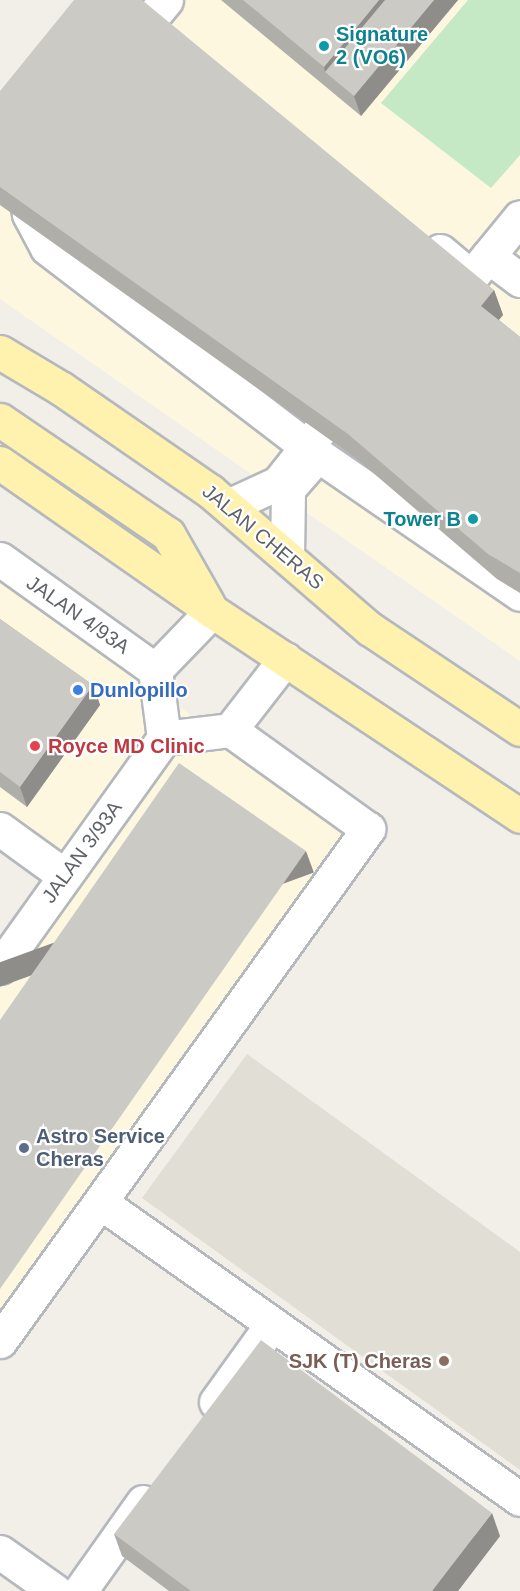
<!DOCTYPE html>
<style>
body{margin:0}
#map{position:relative;width:520px;height:1591px;overflow:hidden;background:#f1efe8;font-family:Helvetica,sans-serif}
div>[style]{position:absolute}
.commercial>*{inset:0;background:#fef7e0}
.education>*{inset:0;background:#e1ded6}
.green>*{inset:0;background:#c5e8c5}
.roads{filter:drop-shadow(2px 0 #b5b8bc) drop-shadow(-2px 0 #b5b8bc) drop-shadow(0 2px #b5b8bc) drop-shadow(0 -2px #b5b8bc)}
.minor>*{height:33px;margin:-16.5px;padding:0 16.5px;transform-origin:16.5px;border-radius:16.5px;background:#fff}
.major>*{height:33px;margin:-16.5px;padding:0 16.5px;transform-origin:16.5px;border-radius:16.5px;background:#fff2af}
.wall>*{inset:0;background:#afaea9}
.shaded-wall>*{inset:0;background:#8f8d8a;transform-origin:0 0}
.building>*{inset:0;background:#cccac5}
.dots>*{width:16px;height:16px;translate:-50% -50%;box-sizing:border-box;border:3px solid #fff;border-radius:50%}
span{translate:-50% -50%;white-space:nowrap;text-align:center;line-height:1.15;-webkit-text-stroke:4.5px #fff;paint-order:stroke}
.culture-label{font-size:20px;color:#0d838f;font-weight:700}
.left{translate:0 -50%;text-align:left}
.right{translate:-100% -50%;text-align:right}
.street-label{font-size:20px;color:#5f6368}
.shop-label{font-size:20px;color:#366cbe;font-weight:700}
.health-label{font-size:20px;color:#be3a42;font-weight:700}
.service-label{font-size:20px;color:#4e5e75;font-weight:700}
.education-label{font-size:20px;color:#785e54;font-weight:700}
</style>
<div id="map">
<div class="commercial">
<i style="clip-path:polygon(97px 0,520px 0,520px 661px,0 299px,0 115px)"></i>
<i style="clip-path:polygon(0 580px,353px 830px,0 1323px,0 989px,81px 876px,0 817px)"></i>
</div>
<div class="education">
<i style="clip-path:polygon(247px 1054px,520px 1252px,520px 1470px,142px 1198px)"></i>
</div>
<div class="green">
<i style="clip-path:polygon(468px 0,520px 0,520px 155px,491px 188px,381px 103px)"></i>
</div>
<div class="roads">
<div class="minor">
<i style="left:127px;top:47px;width:61px;rotate:-50.3deg"></i>
<i style="left:25px;top:189px;width:25px;rotate:81deg"></i>
<i style="left:29px;top:214px;width:38px;rotate:62deg"></i>
<i style="left:47px;top:248px;width:341px;rotate:37.4deg"></i>
<i style="left:318px;top:455px;width:245px;rotate:34.5deg"></i>
<i style="left:440px;top:251px;width:40px;rotate:40deg"></i>
<i style="left:471px;top:277px;width:77px;rotate:-50.8deg"></i>
<i style="left:488px;top:256px;width:40px;rotate:37deg"></i>
<i style="left:228px;top:506px;width:55px;rotate:-24.7deg"></i>
<i style="left:278px;top:483px;width:68px;rotate:-51.6deg"></i>
<i style="left:287px;top:556px;width:67px;rotate:-89.1deg"></i>
<i style="left:288px;top:489px;width:30px;rotate:-49deg"></i>
<i style="left:0;top:559px;width:191px;rotate:35.6deg"></i>
<i style="left:155px;top:670px;width:69px;rotate:82.5deg"></i>
<i style="left:155px;top:670px;width:82px;rotate:-46deg"></i>
<i style="left:164px;top:738px;width:66px;rotate:-6.9deg"></i>
<i style="left:230px;top:730px;width:90px;rotate:-52.2deg"></i>
<i style="left:0;top:829px;width:80px;rotate:35.9deg"></i>
<i style="left:0;top:967px;width:282px;rotate:-54.4deg"></i>
<i style="left:100px;top:1202px;width:514px;rotate:35.27deg"></i>
<i style="left:0;top:1341px;width:631px;rotate:-54.29deg"></i>
<i style="left:368px;top:829px;width:170px;rotate:-144.3deg"></i>
<i style="left:216px;top:1402px;width:96px;rotate:-54.3deg"></i>
<i style="left:0;top:1552px;width:67px;rotate:35.3deg"></i>
<i style="left:80px;top:1591px;width:109px;rotate:-54.7deg"></i>
</div>
<div class="major">
<i style="left:0;top:352px;width:72px;rotate:30.8deg"></i>
<i style="left:62px;top:389px;width:180px;rotate:34.6deg"></i>
<i style="left:210px;top:491px;width:211px;rotate:40.8deg"></i>
<i style="left:370px;top:629px;width:180px;rotate:33.7deg"></i>
<i style="left:0;top:420px;width:203px;rotate:34.2deg"></i>
<i style="left:168px;top:534px;width:81px;rotate:60.3deg"></i>
<i style="left:0;top:463px;width:259px;rotate:34.9deg"></i>
<i style="left:212px;top:611px;width:370px;rotate:33.6deg"></i>
</div>
</div>
<div class="wall">
<i style="clip-path:polygon(221px 0,458px 0,361px 116px)"></i>
<i style="clip-path:polygon(0 91px,494px 290px,503px 315px,499px 320px,520px 337px,520px 593px,497px 579px,357px 459px,0 205px)"></i>
<i style="clip-path:polygon(0 619px,93px 685px,100px 705px,27px 807px,0 787px)"></i>
<i style="clip-path:polygon(114px 1534px,500px 1536px,458px 1591px,169px 1591px,122px 1556px)"></i>
</div>
<div class="shaded-wall">
<i style="clip-path:polygon(379px 0,409px 0,325px 72px,324px 67px)"></i>
<i style="clip-path:polygon(434px 0,458px 0,361px 116px,354px 96px)"></i>
<i style="clip-path:polygon(494px 290px,503px 315px,490px 330px,481px 306px)"></i>
<i style="clip-path:polygon(93px 685px,100px 705px,27px 807px,20px 787px)"></i>
<i style="left:306px;top:851px;width:23px;height:534px;rotate:70deg"></i>
<i style="clip-path:polygon(492px 1513px,500px 1536px,458px 1591px,432px 1591px)"></i>
</div>
<div class="building">
<i style="clip-path:polygon(74px 0,142px 0,494px 290px,481px 306px,520px 337px,520px 573px,488px 554px,348px 434px,0 187px,0 91px)"></i>
<i style="clip-path:polygon(243px 0,379px 0,324px 67px)"></i>
<i style="clip-path:polygon(385px 0,434px 0,354px 96px,325px 72px)"></i>
<i style="clip-path:polygon(0 619px,93px 685px,20px 787px,0 772px)"></i>
<i style="clip-path:polygon(179px 763px,306px 851px,0 1289px,0 1020px)"></i>
<i style="clip-path:polygon(261px 1340px,492px 1513px,432px 1591px,191px 1591px,114px 1534px)"></i>
</div>
<div class="dots">
<i style="left:324px;top:46px;background:#0f9aa8"></i>
<i style="left:473px;top:519px;background:#0f9aa8"></i>
<i style="left:78px;top:690px;background:#3f7fe0"></i>
<i style="left:35px;top:746px;background:#e0444e"></i>
<i style="left:24px;top:1148px;background:#5c6f8a"></i>
<i style="left:444px;top:1361px;background:#8d6e63"></i>
</div>
<div class="culture-label">
<span class="left" style="left:336px;top:46px">Signature<br>2 (VO6)</span>
<span class="right" style="left:461px;top:519px">Tower B</span>
</div>
<div class="street-label">
<span style="left:263px;top:537px;rotate:40deg">JALAN CHERAS</span>
<span style="left:78px;top:615px;rotate:35deg">JALAN 4/93A</span>
<span style="left:82px;top:852px;rotate:-54deg">JALAN 3/93A</span>
</div>
<div class="shop-label">
<span class="left" style="left:90px;top:690px">Dunlopillo</span>
</div>
<div class="health-label">
<span class="left" style="left:48px;top:746px">Royce MD Clinic</span>
</div>
<div class="service-label">
<span class="left" style="left:36px;top:1148px">Astro Service<br>Cheras</span>
</div>
<div class="education-label">
<span class="right" style="left:432px;top:1361px">SJK (T) Cheras</span>
</div>
</div>
